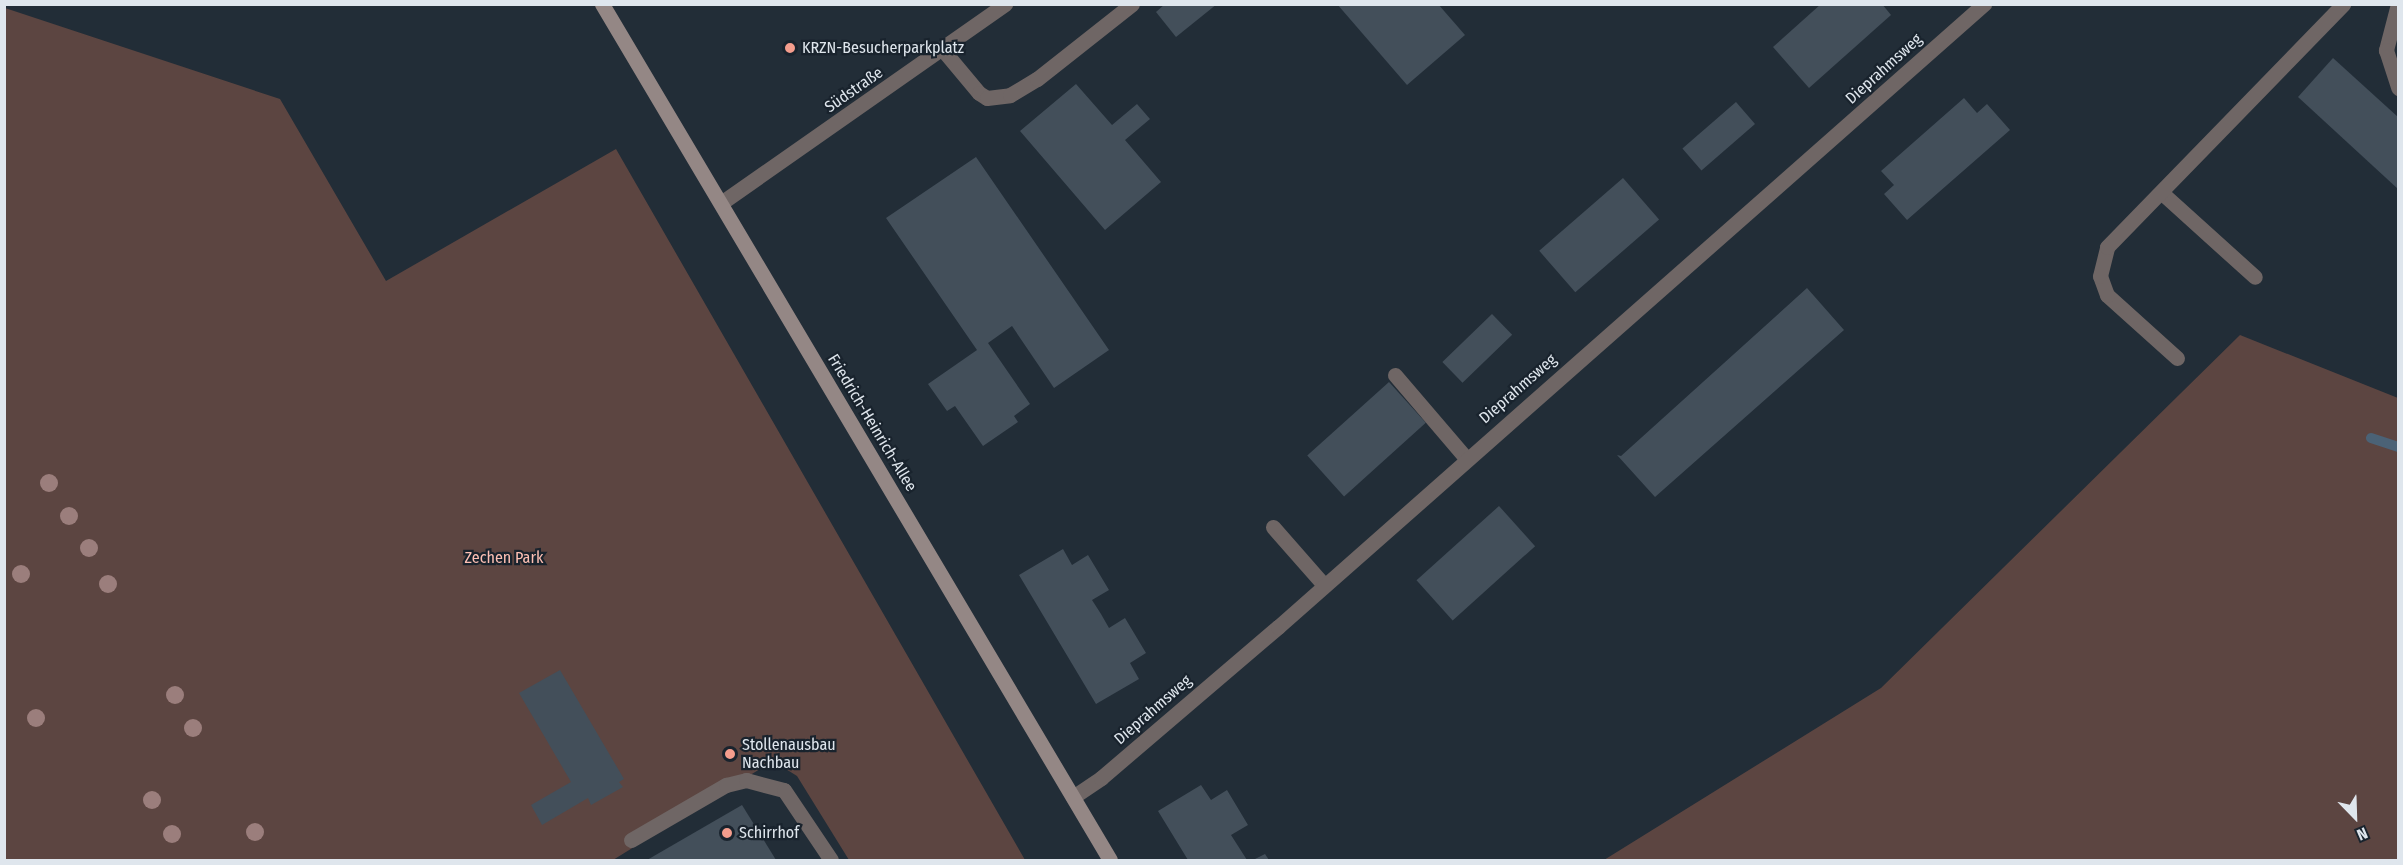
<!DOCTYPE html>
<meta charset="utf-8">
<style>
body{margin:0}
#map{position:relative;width:2403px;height:865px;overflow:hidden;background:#222d37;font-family:"Fira Sans Condensed",sans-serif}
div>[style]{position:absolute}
.green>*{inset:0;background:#5c4541}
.stream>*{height:10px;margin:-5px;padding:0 5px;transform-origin:5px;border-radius:5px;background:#4b6276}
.building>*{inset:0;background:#434f5a;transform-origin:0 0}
.service>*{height:15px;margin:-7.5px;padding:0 7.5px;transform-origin:7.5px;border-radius:7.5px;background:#6f6665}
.minor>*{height:15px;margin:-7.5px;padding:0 7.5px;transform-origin:7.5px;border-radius:7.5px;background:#6f6665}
.secondary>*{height:15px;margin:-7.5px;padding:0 7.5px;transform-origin:7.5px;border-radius:7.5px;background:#948785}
.trees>*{width:18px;height:18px;margin:-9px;border-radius:50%;background:#9b7e7c}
.dots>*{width:16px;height:16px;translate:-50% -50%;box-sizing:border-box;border:3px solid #19232d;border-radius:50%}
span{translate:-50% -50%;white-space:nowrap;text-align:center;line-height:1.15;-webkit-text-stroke:4.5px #19232d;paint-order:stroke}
.poi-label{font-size:16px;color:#dfe6ed}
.left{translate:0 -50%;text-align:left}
.street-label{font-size:16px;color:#dfe6ed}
.park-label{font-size:16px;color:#fec0b4}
.frame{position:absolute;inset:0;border:6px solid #dfe6ed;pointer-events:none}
.north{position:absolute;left:2325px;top:787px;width:60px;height:60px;-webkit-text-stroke:4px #19232d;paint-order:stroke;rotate:157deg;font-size:16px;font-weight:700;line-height:24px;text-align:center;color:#dfe6ed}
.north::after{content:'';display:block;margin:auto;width:21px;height:27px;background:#dfe6ed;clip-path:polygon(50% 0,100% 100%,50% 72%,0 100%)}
</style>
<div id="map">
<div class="green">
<i style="clip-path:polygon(5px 8px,280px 99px,386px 281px,616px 149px,1025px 860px,849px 860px,797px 776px,773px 761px,613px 860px,5px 860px)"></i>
<i style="clip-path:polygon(2240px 335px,2398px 398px,2398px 860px,1604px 860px,1881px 688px)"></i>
</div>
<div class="stream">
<i style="left:2371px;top:438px;width:28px;rotate:18deg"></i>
</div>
<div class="building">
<i style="clip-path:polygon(1165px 4px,1217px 4px,1176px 37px,1156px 12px)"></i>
<i style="clip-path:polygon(1337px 4px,1438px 4px,1465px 35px,1407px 85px)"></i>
<i style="clip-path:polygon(1821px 4px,1882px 4px,1891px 15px,1809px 88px,1773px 47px)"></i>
<i style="clip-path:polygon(2333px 58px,2398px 117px,2398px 189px,2298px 97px)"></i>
<i style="clip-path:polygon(1076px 84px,1112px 125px,1137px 104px,1150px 119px,1125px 140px,1161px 182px,1105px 230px,1020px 131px)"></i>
<i style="clip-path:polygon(1964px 98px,1977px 113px,1987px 104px,2010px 130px,1907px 220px,1884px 194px,1894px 185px,1881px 171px)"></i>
<i style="left:1736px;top:102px;width:29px;height:71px;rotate:49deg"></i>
<i style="clip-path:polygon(976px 157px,1109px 350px,1054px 388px,1012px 326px,988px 343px,1030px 404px,1014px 416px,1018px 422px,983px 446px,955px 406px,947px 411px,928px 384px,977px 350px,886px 218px)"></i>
<i style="left:1623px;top:178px;width:55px;height:111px;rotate:49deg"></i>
<i style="clip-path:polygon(1807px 288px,1844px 330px,1655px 497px,1617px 455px,1621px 456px)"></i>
<i style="left:1492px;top:314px;width:29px;height:69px;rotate:46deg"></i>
<i style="left:1389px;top:382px;width:55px;height:110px;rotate:48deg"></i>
<i style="left:1499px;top:506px;width:54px;height:111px;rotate:48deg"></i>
<i style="clip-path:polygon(1063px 549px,1072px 565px,1088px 555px,1109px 590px,1092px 600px,1101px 614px,1109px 628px,1125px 618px,1146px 653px,1130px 663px,1139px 679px,1096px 704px,1019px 575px)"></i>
<i style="clip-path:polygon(560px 670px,624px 779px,619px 782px,623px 787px,591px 805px,588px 798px,542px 825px,531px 805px,571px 782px,519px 693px)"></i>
<i style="clip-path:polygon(1201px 785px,1211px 800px,1227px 790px,1248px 825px,1231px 835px,1247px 860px,1188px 860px,1158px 811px)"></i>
<i style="clip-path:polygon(742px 805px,776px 860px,647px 860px)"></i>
<i style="clip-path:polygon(1265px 854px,1269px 860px,1253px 860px)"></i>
</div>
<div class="service">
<i style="left:2398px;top:4px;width:48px;rotate:104.6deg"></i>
<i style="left:2386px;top:50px;width:40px;rotate:72deg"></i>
<i style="left:943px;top:50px;width:56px;rotate:50.1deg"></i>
<i style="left:979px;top:93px;width:9px;rotate:32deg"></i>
<i style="left:987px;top:98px;width:23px;rotate:-7deg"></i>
<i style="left:1010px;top:95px;width:31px;rotate:-31deg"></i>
<i style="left:1037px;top:79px;width:121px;rotate:-38.3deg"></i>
<i style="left:2162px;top:193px;width:125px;rotate:42.1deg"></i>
<i style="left:2177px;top:358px;width:94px;rotate:-138deg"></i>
<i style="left:2107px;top:295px;width:20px;rotate:-110deg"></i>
<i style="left:2100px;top:276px;width:30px;rotate:-76deg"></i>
<i style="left:2107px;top:247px;width:339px;rotate:-45.8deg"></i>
<i style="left:1395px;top:375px;width:109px;rotate:49.5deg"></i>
<i style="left:1273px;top:527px;width:77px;rotate:48.7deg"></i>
<i style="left:631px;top:840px;width:110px;rotate:-30.1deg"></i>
<i style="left:726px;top:785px;width:21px;rotate:-14deg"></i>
<i style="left:746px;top:780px;width:39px;rotate:15deg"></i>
<i style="left:784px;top:790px;width:84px;rotate:56.1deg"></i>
</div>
<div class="minor">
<i style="left:721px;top:203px;width:347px;rotate:-35deg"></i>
<i style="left:1073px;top:797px;width:34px;rotate:-34deg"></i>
<i style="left:1101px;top:778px;width:233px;rotate:-40.5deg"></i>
<i style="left:1278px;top:627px;width:942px;rotate:-41.43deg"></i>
</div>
<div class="secondary">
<i style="left:602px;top:4px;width:995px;rotate:59.31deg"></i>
</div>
<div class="trees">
<i style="left:49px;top:483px"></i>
<i style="left:69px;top:516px"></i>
<i style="left:89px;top:548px"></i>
<i style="left:21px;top:574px"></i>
<i style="left:108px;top:584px"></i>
<i style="left:175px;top:695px"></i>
<i style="left:36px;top:718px"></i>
<i style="left:193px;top:728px"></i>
<i style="left:152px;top:800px"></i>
<i style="left:255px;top:832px"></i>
<i style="left:172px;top:834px"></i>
</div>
<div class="dots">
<i style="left:790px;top:48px;background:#f49d8d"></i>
<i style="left:730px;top:754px;background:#f49d8d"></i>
<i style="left:727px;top:833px;background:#f49d8d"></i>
</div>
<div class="poi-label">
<span class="left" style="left:802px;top:48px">KRZN-Besucherparkplatz</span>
<span class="left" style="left:742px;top:754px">Stollenausbau<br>Nachbau</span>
<span class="left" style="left:739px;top:833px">Schirrhof</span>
</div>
<div class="street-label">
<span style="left:1884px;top:69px;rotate:-42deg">Dieprahmsweg</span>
<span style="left:854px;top:90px;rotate:-35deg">Südstraße</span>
<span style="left:1518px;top:389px;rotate:-41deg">Dieprahmsweg</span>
<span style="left:872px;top:423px;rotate:59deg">Friedrich-Heinrich-Allee</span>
<span style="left:1153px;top:710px;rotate:-41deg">Dieprahmsweg</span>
</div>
<div class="park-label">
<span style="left:504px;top:558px">Zechen Park</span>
</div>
<div class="frame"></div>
<div class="north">N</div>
</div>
